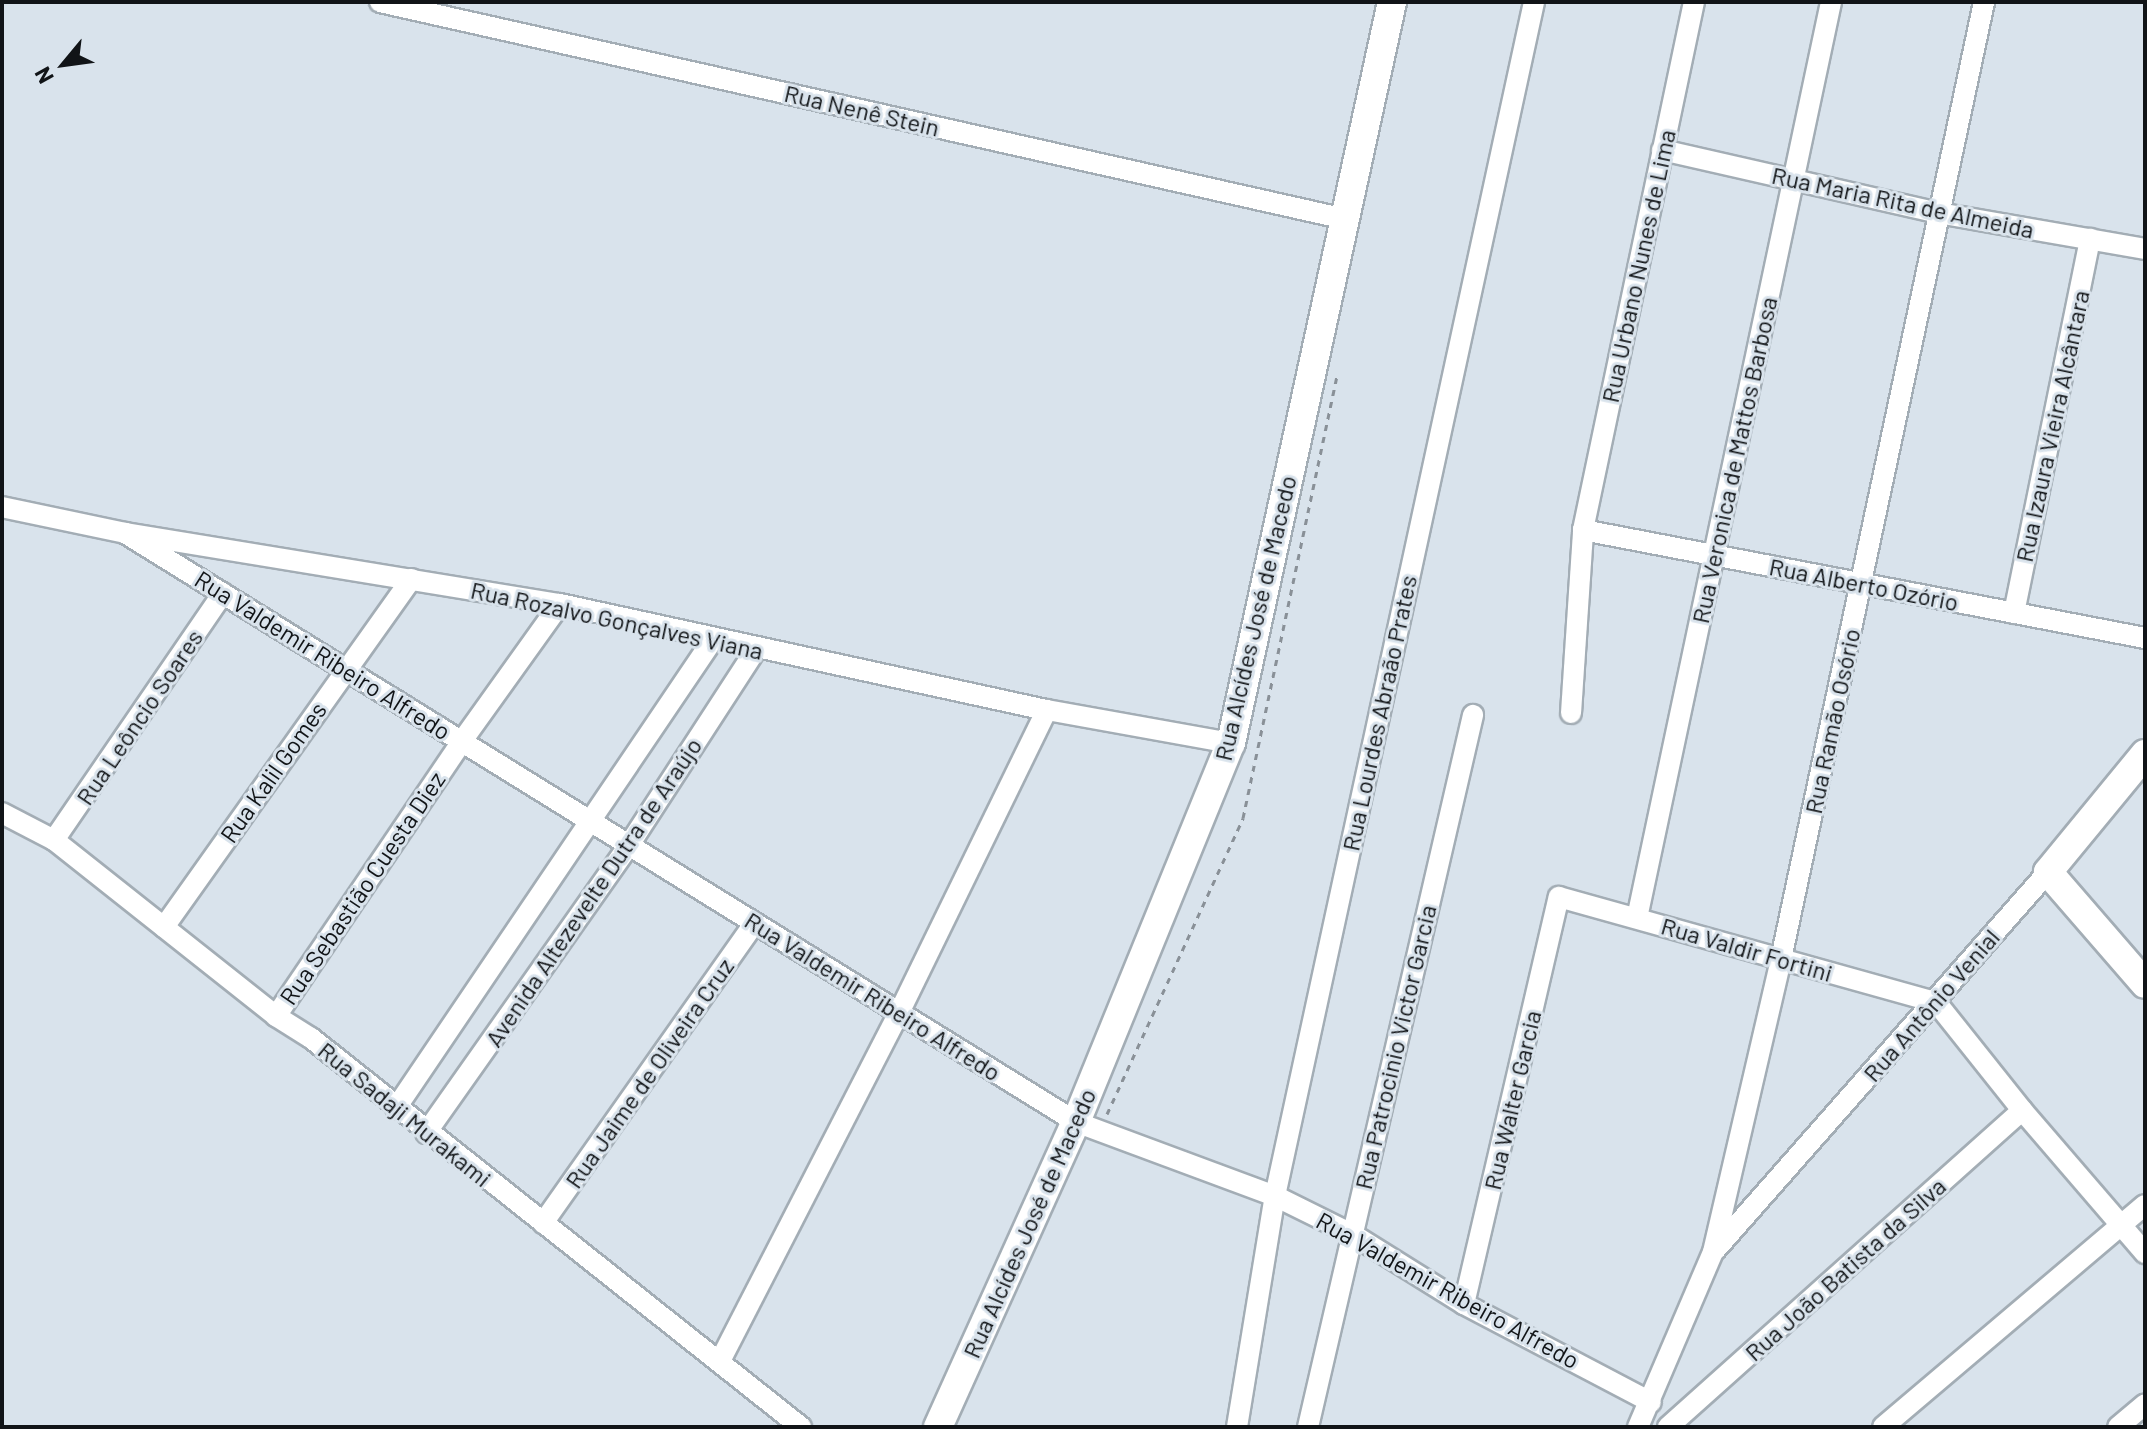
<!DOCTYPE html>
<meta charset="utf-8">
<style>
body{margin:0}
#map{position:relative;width:2147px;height:1429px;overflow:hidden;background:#d9e3ec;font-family:Barlow,sans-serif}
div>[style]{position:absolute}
.path>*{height:3px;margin-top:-1.5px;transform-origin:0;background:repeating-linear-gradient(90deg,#899097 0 6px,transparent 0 12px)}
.roads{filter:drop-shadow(2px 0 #a3adb5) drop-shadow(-2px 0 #a3adb5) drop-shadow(0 2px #a3adb5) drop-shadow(0 -2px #a3adb5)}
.street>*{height:20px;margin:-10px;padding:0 10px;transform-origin:10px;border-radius:10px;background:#fff}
.secondary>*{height:28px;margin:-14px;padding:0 14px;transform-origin:14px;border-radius:14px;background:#fff}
span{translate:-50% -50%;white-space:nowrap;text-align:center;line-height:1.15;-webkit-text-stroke:6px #d9e3ec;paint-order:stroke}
.street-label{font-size:24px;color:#111417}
.frame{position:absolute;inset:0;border:4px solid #111417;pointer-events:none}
.north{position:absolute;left:24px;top:24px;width:80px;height:80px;-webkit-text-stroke:6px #d9e3ec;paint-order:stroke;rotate:241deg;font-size:22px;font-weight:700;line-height:32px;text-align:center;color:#111417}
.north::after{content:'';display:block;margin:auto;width:28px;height:36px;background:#111417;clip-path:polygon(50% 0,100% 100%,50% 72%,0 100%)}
</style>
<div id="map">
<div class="path">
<i style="left:1107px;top:1114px;width:326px;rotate:-65.3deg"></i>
<i style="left:1243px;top:818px;width:454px;rotate:-78deg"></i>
</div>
<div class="roads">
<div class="street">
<i style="left:380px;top:2px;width:989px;rotate:12.67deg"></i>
<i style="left:1662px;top:150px;width:284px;rotate:12.8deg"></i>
<i style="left:1939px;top:213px;width:209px;rotate:9.9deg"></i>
<i style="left:2px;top:507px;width:126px;rotate:11.9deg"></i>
<i style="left:125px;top:533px;width:441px;rotate:9.3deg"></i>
<i style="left:560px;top:604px;width:498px;rotate:12.3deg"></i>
<i style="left:1047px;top:710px;width:187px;rotate:10.2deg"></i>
<i style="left:1583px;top:530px;width:572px;rotate:10.88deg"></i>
<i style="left:125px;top:533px;width:1119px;rotate:31.77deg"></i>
<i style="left:1076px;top:1122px;width:212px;rotate:20.4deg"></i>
<i style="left:1275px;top:1196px;width:86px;rotate:26.3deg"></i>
<i style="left:1352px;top:1234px;width:132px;rotate:32deg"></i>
<i style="left:1464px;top:1304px;width:211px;rotate:27.7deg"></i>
<i style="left:2014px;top:613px;width:382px;rotate:-78.5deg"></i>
<i style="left:1571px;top:713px;width:183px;rotate:-86.2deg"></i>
<i style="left:1583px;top:530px;width:540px;rotate:-78.13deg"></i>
<i style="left:2px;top:813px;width:59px;rotate:27.4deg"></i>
<i style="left:54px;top:840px;width:283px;rotate:38.4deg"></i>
<i style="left:276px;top:1016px;width:41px;rotate:32.2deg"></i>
<i style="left:311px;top:1038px;width:626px;rotate:38.45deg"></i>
<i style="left:54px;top:840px;width:299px;rotate:-55.6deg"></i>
<i style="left:1637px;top:918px;width:936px;rotate:-78.04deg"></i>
<i style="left:164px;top:927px;width:427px;rotate:-54.6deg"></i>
<i style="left:276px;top:1016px;width:332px;rotate:-55.9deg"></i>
<i style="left:462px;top:741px;width:168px;rotate:-54.4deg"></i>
<i style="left:396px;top:1108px;width:567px;rotate:-55.92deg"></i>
<i style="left:426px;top:1133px;width:352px;rotate:-54.8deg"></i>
<i style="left:629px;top:845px;width:235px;rotate:-57deg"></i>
<i style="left:543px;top:1223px;width:367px;rotate:-54.8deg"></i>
<i style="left:1716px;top:1249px;width:502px;rotate:-48.63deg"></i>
<i style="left:1464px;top:1304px;width:418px;rotate:-76.9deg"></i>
<i style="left:1559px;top:897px;width:391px;rotate:15.6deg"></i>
<i style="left:1936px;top:1002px;width:138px;rotate:51.5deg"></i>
<i style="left:2022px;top:1110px;width:189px;rotate:49.3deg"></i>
<i style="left:720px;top:1361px;width:391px;rotate:-62.8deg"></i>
<i style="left:899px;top:1013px;width:337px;rotate:-64deg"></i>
<i style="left:1237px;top:1427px;width:234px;rotate:-80.7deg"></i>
<i style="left:1275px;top:1196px;width:1222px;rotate:-77.76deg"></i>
<i style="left:1308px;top:1427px;width:731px;rotate:-76.95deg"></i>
<i style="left:1638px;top:1427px;width:190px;rotate:-66.8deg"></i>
<i style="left:1713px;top:1252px;width:301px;rotate:-76.9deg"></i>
<i style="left:1781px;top:959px;width:978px;rotate:-78.02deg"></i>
<i style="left:1668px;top:1427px;width:475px;rotate:-41.8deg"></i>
<i style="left:1883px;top:1427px;width:343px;rotate:-40.3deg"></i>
<i style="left:2118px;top:1427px;width:35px;rotate:-40deg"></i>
</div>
<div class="secondary">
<i style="left:2145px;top:754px;width:153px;rotate:129.4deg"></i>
<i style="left:2048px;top:872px;width:148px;rotate:49.1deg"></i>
<i style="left:938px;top:1427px;width:335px;rotate:-65.7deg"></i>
<i style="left:1076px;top:1122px;width:409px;rotate:-67.8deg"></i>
<i style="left:1231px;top:743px;width:758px;rotate:-77.74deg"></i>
</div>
</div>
<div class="street-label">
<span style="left:862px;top:110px;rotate:13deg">Rua Nenê Stein</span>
<span style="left:1903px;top:202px;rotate:12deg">Rua Maria Rita de Almeida</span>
<span style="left:1638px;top:266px;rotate:-78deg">Rua Urbano Nunes de Lima</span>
<span style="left:2052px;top:426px;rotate:-78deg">Rua Izaura Vieira Alcântara</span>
<span style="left:1734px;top:460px;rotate:-78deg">Rua Veronica de Mattos Barbosa</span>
<span style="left:1864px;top:584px;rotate:11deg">Rua Alberto Ozório</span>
<span style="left:1255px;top:618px;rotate:-77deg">Rua Alcídes José de Macedo</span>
<span style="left:617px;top:620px;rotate:12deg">Rua Rozalvo Gonçalves Viana</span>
<span style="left:323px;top:655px;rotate:32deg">Rua Valdemir Ribeiro Alfredo</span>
<span style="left:1379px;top:713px;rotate:-78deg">Rua Lourdes Abraão Prates</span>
<span style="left:139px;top:717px;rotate:-56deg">Rua Leôncio Soares</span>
<span style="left:1832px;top:721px;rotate:-78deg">Rua Ramão Osório</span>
<span style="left:273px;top:772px;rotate:-55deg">Rua Kalil Gomes</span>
<span style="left:362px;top:888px;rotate:-56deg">Rua Sebastião Cuesta Diez</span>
<span style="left:593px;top:892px;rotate:-56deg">Avenida Altezevelte Dutra de Araújo</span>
<span style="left:1747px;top:949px;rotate:16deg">Rua Valdir Fortini</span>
<span style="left:873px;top:996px;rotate:32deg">Rua Valdemir Ribeiro Alfredo</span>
<span style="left:1931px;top:1005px;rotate:-49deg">Rua Antônio Venial</span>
<span style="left:1395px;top:1047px;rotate:-77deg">Rua Patrocinio Victor Garcia</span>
<span style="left:649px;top:1073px;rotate:-55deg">Rua Jaime de Oliveira Cruz</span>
<span style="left:1512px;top:1100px;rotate:-77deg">Rua Walter Garcia</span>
<span style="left:405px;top:1114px;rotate:39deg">Rua Sadaji Murakami</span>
<span style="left:1029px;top:1223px;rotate:-66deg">Rua Alcídes José de Macedo</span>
<span style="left:1845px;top:1269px;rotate:-42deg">Rua João Batista da Silva</span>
<span style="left:1448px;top:1290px;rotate:29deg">Rua Valdemir Ribeiro Alfredo</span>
</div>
<div class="frame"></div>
<div class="north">N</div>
</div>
